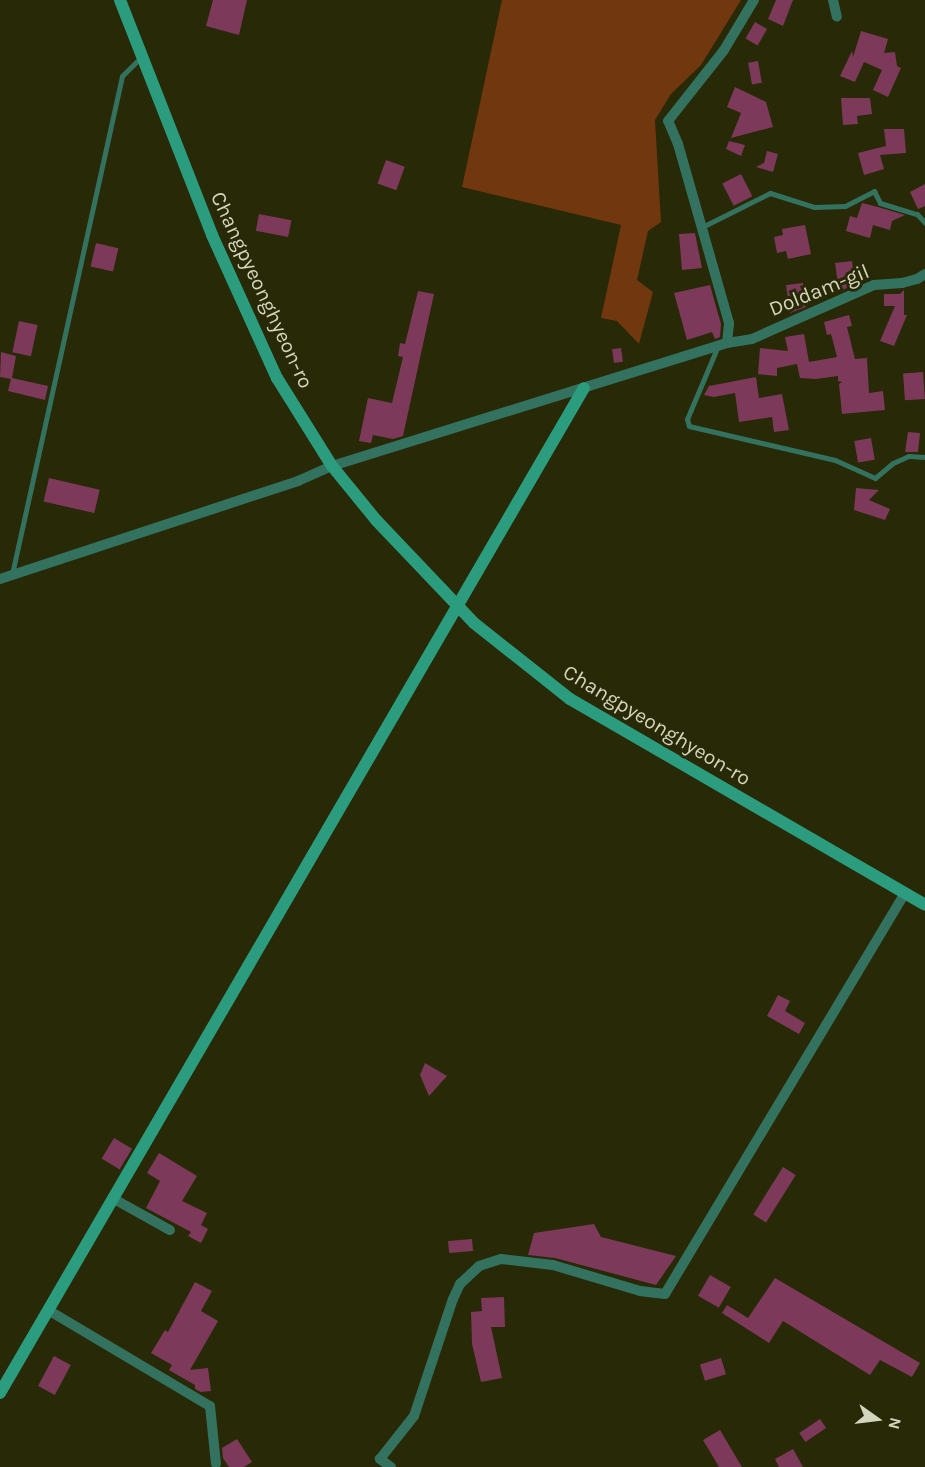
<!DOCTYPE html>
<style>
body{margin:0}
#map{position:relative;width:925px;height:1467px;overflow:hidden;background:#282906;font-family:Karla,sans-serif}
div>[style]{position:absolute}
.green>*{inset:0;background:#71370e}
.building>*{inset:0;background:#7c395a;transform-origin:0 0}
.lane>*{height:5px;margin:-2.5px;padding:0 2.5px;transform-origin:2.5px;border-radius:2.5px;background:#33725f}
.street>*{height:10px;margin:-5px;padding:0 5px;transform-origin:5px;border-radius:5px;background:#33725f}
.secondary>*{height:12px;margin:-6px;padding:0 6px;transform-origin:6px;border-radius:6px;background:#2b9d7e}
span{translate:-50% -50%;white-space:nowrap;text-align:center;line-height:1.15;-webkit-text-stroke:6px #282906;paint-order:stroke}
.street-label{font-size:21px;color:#d3d5bd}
.north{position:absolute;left:847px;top:1389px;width:60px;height:60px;-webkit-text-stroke:4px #282906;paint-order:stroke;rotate:104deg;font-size:16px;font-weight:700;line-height:24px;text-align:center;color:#d3d5bd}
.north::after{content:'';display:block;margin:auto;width:21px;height:27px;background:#d3d5bd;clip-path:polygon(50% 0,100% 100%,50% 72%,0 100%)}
</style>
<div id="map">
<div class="green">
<i style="clip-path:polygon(502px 0,741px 0,701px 65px,671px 94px,655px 120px,661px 222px,648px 231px,637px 280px,653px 292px,639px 344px,617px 321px,601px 318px,621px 225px,462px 187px)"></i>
</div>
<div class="building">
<i style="clip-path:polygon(213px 0,247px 0,239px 35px,206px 26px)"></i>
<i style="clip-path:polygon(776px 0,793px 0,783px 26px,768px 19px)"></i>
<i style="left:755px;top:22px;width:14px;height:19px;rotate:30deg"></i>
<i style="clip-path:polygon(861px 31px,888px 39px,884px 53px,895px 52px,897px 66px,901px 68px,888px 97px,873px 90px,882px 70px,864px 62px,855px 82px,840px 76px,852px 51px,853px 57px)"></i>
<i style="left:758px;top:61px;width:22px;height:10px;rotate:80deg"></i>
<i style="clip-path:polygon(735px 87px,766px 102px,773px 127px,731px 138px,741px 113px,727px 107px)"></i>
<i style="clip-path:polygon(841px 98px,870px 98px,872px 114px,857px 116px,858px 124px,843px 125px)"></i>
<i style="clip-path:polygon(884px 129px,904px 129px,906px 153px,880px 155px,884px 169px,864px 175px,858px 153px,886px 146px)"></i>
<i style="clip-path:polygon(729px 141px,745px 145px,741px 156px,726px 149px)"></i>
<i style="clip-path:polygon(767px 151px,778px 154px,773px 172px,756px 167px,764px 163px)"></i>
<i style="left:386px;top:160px;width:20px;height:25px;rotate:20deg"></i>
<i style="left:741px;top:174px;width:25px;height:21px;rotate:63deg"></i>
<i style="clip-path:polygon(925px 184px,925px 206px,918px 209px,910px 192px)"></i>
<i style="clip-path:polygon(862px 203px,878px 207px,905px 215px,892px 221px,890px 230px,873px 225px,870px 238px,846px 231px,850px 216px,857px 218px)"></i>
<i style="left:259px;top:214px;width:33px;height:17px;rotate:11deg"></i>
<i style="clip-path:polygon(805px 225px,811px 254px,788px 259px,786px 251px,777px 253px,774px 237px,783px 235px,782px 229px)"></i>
<i style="clip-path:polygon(695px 233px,702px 268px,682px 270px,679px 234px)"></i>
<i style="left:96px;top:243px;width:23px;height:24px;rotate:13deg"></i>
<i style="clip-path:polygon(852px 261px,855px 285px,839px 291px,835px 263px)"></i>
<i style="clip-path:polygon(803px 283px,806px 307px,790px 313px,786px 285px)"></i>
<i style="clip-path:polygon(710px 285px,721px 324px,720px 337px,715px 339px,712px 332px,687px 340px,674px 293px)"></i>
<i style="clip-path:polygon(904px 290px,904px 315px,907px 315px,894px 346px,880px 341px,895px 306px,884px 306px,884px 294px,900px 294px)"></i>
<i style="clip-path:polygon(418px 291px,434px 294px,403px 436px,393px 439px,373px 435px,371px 443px,359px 441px,368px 398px,392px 403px,403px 357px,398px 356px,400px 343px,405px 344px)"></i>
<i style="clip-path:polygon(849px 315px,852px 326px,847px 327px,855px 359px,867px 358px,869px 393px,883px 391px,885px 410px,842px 414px,839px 384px,842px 382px,838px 381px,838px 376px,816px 379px,800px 378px,797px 364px,777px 368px,777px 376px,758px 374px,760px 348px,788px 351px,785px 337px,804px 334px,809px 362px,837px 357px,831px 334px,827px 335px,824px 322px)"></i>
<i style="left:19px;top:321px;width:19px;height:32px;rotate:12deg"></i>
<i style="left:621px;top:348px;width:14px;height:9px;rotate:82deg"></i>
<i style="clip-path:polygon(1px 352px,16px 356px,12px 378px,48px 386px,45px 400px,8px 391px,11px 379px,0 377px)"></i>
<i style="left:923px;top:372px;width:27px;height:20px;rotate:86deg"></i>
<i style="clip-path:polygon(756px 377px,759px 398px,782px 394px,789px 430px,774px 432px,772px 417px,739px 422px,735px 393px,714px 397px,704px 395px,709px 386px)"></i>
<i style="clip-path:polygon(908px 432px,920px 433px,918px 452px,905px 452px)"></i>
<i style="left:871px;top:438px;width:22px;height:17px;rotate:80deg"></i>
<i style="left:49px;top:478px;width:52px;height:24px;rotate:13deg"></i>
<i style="clip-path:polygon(856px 488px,879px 490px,869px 500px,890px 509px,885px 520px,854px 510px)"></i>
<i style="clip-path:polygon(778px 995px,790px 1001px,785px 1011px,805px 1023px,799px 1034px,767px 1016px)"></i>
<i style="clip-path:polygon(425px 1063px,447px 1076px,429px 1096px,420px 1075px)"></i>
<i style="left:114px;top:1138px;width:21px;height:24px;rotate:31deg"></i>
<i style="clip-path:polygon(159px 1153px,197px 1176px,182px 1201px,207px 1213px,201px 1225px,208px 1229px,201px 1243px,188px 1236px,191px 1232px,146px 1208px,160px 1181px,147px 1173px)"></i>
<i style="left:783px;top:1167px;width:15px;height:56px;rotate:32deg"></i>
<i style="clip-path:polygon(594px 1224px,601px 1237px,676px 1256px,656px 1285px,555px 1258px,528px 1255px,534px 1233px)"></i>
<i style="left:472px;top:1239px;width:12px;height:24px;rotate:85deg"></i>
<i style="left:710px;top:1275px;width:24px;height:24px;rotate:30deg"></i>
<i style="clip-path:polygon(775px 1278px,920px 1363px,912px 1377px,880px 1360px,870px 1375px,783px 1321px,769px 1343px,722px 1313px,727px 1305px,748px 1318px)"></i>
<i style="clip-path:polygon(195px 1282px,212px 1291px,201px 1311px,218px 1321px,190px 1370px,208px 1368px,211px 1391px,201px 1392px,195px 1389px,195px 1385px,169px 1370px,172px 1365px,151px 1353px,165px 1330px,168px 1332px)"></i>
<i style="clip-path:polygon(504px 1297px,505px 1327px,491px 1327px,502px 1378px,481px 1382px,472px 1344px,471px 1312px,482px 1311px,481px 1298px)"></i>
<i style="left:54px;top:1356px;width:19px;height:34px;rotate:28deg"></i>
<i style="left:721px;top:1358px;width:17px;height:22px;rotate:73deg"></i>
<i style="left:820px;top:1419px;width:11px;height:25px;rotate:56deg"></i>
<i style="clip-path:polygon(720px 1430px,742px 1467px,719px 1467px,703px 1440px)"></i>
<i style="clip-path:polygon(237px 1439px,252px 1462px,244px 1467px,229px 1467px,223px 1458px,222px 1448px)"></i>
<i style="clip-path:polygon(793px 1449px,803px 1467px,779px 1467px,775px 1459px)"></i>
</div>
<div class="lane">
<i style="left:702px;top:227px;width:76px;rotate:-26.6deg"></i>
<i style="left:770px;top:193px;width:46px;rotate:17.7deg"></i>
<i style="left:814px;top:207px;width:31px;rotate:-2deg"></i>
<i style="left:845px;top:206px;width:33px;rotate:-27deg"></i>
<i style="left:874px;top:191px;width:13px;rotate:63deg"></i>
<i style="left:880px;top:203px;width:39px;rotate:17deg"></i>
<i style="left:917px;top:214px;width:12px;rotate:48deg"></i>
<i style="left:717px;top:348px;width:77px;rotate:112.9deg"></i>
<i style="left:687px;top:419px;width:7px;rotate:74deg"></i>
<i style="left:689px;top:426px;width:150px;rotate:13.1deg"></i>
<i style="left:835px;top:460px;width:44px;rotate:24.2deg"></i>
<i style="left:875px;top:478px;width:23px;rotate:-40deg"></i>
<i style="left:893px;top:463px;width:17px;rotate:-24deg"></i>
<i style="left:909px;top:456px;width:16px;rotate:4deg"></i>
<i style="left:12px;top:574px;width:510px;rotate:-77.54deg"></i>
<i style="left:122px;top:76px;width:27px;rotate:-45deg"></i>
</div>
<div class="street">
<i style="left:833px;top:0;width:17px;rotate:77deg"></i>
<i style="left:727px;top:343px;width:20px;rotate:-84deg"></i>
<i style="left:729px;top:323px;width:186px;rotate:-105.9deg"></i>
<i style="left:678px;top:144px;width:25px;rotate:-113deg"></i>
<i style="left:668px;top:121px;width:90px;rotate:-51.7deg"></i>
<i style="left:724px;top:50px;width:58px;rotate:-59deg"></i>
<i style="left:0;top:579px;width:314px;rotate:-18.2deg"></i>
<i style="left:298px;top:481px;width:37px;rotate:-24deg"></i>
<i style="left:332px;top:466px;width:414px;rotate:-17.3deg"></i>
<i style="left:727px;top:343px;width:25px;rotate:-9deg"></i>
<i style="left:752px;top:339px;width:133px;rotate:-23.9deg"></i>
<i style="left:874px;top:285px;width:28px;rotate:-4deg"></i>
<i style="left:902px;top:283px;width:16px;rotate:-15deg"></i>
<i style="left:917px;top:279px;width:9px;rotate:-32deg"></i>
<i style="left:114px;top:1199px;width:64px;rotate:29deg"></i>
<i style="left:48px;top:1310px;width:188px;rotate:30.7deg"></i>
<i style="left:210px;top:1406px;width:58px;rotate:84.1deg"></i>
<i style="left:391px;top:1467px;width:14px;rotate:-144deg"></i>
<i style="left:380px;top:1459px;width:55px;rotate:-51.7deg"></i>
<i style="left:414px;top:1416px;width:123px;rotate:-71.6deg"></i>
<i style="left:453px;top:1299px;width:17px;rotate:-65deg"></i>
<i style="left:460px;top:1284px;width:26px;rotate:-43deg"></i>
<i style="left:479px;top:1266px;width:23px;rotate:-18deg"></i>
<i style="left:501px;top:1259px;width:52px;rotate:6.6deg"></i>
<i style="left:553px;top:1265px;width:91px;rotate:16.6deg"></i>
<i style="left:640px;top:1291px;width:25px;rotate:7deg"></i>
<i style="left:665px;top:1294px;width:467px;rotate:-59.1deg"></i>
</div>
<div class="secondary">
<i style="left:120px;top:0;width:252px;rotate:68.6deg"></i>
<i style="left:212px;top:235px;width:157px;rotate:65.6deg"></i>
<i style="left:277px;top:378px;width:104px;rotate:58deg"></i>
<i style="left:332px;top:466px;width:70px;rotate:50.8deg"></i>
<i style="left:376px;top:520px;width:142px;rotate:46.4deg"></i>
<i style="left:474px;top:623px;width:122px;rotate:38.4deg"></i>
<i style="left:570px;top:699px;width:410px;rotate:30.1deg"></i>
<i style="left:0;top:1393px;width:1162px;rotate:-59.84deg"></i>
</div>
<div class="street-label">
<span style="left:262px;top:290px;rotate:65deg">Changpyeonghyeon-ro</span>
<span style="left:819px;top:290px;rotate:-22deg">Doldam-gil</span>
<span style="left:657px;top:725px;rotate:31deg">Changpyeonghyeon-ro</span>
</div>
<div class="north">N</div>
</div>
